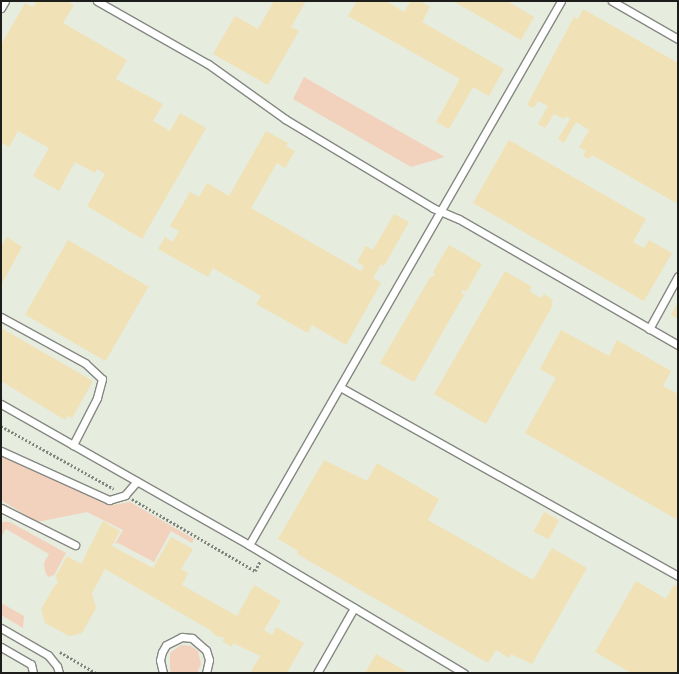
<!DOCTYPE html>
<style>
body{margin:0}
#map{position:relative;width:679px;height:674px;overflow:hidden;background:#f4f7f0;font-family:"PT Sans",sans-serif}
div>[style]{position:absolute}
.built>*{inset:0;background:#e6ecde;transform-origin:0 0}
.green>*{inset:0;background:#f3d2bd}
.building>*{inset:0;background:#f1e1b6;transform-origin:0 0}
.path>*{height:2.5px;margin-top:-1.25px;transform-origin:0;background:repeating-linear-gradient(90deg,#82847f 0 2px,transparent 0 4px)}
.roads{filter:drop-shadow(1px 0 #858882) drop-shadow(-1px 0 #858882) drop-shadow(0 1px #858882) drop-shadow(0 -1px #858882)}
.service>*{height:7px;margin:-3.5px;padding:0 3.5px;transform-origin:3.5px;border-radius:3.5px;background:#fff}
span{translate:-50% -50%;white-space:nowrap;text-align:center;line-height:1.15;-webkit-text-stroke:4px #f4f7f0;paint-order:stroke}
.frame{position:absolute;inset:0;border:2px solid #1d1e1b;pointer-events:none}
</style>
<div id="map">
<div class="built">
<i style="left:1px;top:1px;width:677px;height:672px"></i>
</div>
<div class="green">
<i style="clip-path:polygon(304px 77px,445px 157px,411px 167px,293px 99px)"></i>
<i style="clip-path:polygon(1px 455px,113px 505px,130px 502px,194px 539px,192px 543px,171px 531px,154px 562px,118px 543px,115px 544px,123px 530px,87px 512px,37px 522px,1px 500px)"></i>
<i style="clip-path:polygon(1px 522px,10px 522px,66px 553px,54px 575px,48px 577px,45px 571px,44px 563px,49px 554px,6px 529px,1px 537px)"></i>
<i style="clip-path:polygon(1px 603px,24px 616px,23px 628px,1px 615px)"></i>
<i style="clip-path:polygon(181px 645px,191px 646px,198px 651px,201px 664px,197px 673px,172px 673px,170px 670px,170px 653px)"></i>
</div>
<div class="building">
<i style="clip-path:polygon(37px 1px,67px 1px,74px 5px,63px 23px,127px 60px,116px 79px,163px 104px,153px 121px,170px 131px,180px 113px,206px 128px,142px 239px,87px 206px,105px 174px,97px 169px,95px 173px,75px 162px,59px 191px,33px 176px,49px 148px,18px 131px,9px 147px,1px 142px,1px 45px,25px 3px,33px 7px)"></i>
<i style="clip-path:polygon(274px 1px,306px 1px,291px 27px,299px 31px,268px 85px,213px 54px,235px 16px,258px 29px)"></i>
<i style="clip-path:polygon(357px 1px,386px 1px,404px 12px,411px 1px,420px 1px,430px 7px,422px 22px,504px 69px,489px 96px,473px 87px,449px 129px,436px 122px,460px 79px,348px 16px)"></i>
<i style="clip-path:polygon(453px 1px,507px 1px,534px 17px,521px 40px)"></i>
<i style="clip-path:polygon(583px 9px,678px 63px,678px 204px,592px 155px,589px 159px,583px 156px,586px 151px,579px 147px,589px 130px,576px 122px,564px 143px,558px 139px,570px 119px,566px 116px,564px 119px,554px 114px,545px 128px,538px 124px,548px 106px,538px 101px,534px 108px,527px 105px,574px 17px,578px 19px)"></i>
<i style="clip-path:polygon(266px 131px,288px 143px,286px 146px,295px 151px,285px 168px,277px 163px,251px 208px,361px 271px,364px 266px,357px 262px,366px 246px,373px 250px,394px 214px,409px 222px,384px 266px,381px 264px,373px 278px,381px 283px,346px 345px,312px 325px,308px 333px,256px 304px,261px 296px,213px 268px,208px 277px,158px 249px,165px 237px,173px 242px,179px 231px,170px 226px,190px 192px,199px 197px,207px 183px,229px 196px)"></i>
<i style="clip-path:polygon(509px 140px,646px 219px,633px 242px,644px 248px,649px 240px,672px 253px,644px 301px,473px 203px)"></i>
<i style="clip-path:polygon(7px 237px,22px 247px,1px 285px,1px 247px)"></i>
<i style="left:68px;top:240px;width:93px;height:86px;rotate:30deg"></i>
<i style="clip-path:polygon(449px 245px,482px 264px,466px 292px,463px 290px,461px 293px,464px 295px,414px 382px,380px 363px,431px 276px,433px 277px,435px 274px,433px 272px)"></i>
<i style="clip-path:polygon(505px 271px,532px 287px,529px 291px,541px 298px,544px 294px,553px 300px,551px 304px,553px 305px,486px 424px,434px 394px)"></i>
<i style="clip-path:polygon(678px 302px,678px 319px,671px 315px)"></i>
<i style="clip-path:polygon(1px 328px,93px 381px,72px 418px,68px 416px,65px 420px,1px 381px)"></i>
<i style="clip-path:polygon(561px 330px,609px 356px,617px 340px,671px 371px,663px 386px,678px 394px,678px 520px,525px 433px,556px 378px,540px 369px)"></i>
<i style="clip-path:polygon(324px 460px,367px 481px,377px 463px,439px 499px,428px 520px,533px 580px,552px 548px,587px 568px,532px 664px,511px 654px,509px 658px,496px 650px,488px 663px,297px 554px,298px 551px,278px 539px)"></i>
<i style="left:544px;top:512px;width:17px;height:22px;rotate:28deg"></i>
<i style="clip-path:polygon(103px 521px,120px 531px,112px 546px,153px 568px,171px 537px,193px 549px,181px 569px,188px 573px,182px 585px,237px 616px,254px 585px,281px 601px,264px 630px,272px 635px,276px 627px,304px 643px,287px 673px,250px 673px,260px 656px,233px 643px,232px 647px,222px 641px,225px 638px,216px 636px,210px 630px,105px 569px,92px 593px,96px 608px,82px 633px,69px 636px,45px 623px,41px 609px,55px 585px,58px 584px,56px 576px,67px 556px,81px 564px)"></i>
<i style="clip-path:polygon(636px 581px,666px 599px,674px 585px,678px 587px,678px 673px,631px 673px,595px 652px)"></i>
<i style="clip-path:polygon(376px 654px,409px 673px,365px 673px)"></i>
</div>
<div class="path">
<i style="left:1px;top:426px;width:129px;rotate:29.1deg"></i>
<i style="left:132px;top:499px;width:143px;rotate:30.3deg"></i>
<i style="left:255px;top:571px;width:11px;rotate:-63deg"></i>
<i style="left:60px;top:652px;width:42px;rotate:30.3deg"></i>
</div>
<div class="roads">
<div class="service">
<i style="left:97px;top:1px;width:128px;rotate:29.6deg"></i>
<i style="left:208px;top:64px;width:95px;rotate:35.5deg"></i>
<i style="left:285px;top:119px;width:173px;rotate:31deg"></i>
<i style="left:433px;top:208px;width:28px;rotate:23deg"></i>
<i style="left:459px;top:219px;width:253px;rotate:29.9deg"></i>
<i style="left:612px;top:1px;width:76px;rotate:29.9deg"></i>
<i style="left:1px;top:8px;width:8px;rotate:-60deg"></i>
<i style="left:1px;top:317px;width:96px;rotate:28.7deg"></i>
<i style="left:85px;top:363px;width:23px;rotate:43deg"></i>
<i style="left:102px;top:379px;width:20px;rotate:105deg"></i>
<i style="left:97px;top:398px;width:53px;rotate:117.1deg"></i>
<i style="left:649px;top:329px;width:60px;rotate:-61.3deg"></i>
<i style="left:340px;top:387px;width:387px;rotate:29.2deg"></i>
<i style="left:1px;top:404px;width:285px;rotate:29.6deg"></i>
<i style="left:249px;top:545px;width:627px;rotate:-60.16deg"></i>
<i style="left:1px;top:451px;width:119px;rotate:24.4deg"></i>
<i style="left:109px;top:500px;width:17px;rotate:-17deg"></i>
<i style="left:125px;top:495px;width:18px;rotate:-49deg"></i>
<i style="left:1px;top:508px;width:83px;rotate:26.6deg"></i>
<i style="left:249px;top:545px;width:250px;rotate:30.8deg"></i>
<i style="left:1px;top:628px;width:54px;rotate:29.9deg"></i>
<i style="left:48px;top:655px;width:14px;rotate:51deg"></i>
<i style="left:57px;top:666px;width:7px;rotate:74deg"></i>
<i style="left:1px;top:647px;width:34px;rotate:30deg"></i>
<i style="left:31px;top:664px;width:9px;rotate:77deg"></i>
<i style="left:163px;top:673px;width:13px;rotate:-103deg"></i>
<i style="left:160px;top:660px;width:8px;rotate:-76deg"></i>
<i style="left:162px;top:652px;width:8px;rotate:-60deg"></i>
<i style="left:166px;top:645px;width:18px;rotate:-27deg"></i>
<i style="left:182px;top:637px;width:10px;rotate:6deg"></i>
<i style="left:192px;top:638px;width:18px;rotate:41deg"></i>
<i style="left:206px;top:650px;width:10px;rotate:73deg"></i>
<i style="left:209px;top:660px;width:13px;rotate:103deg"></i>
<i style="left:317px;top:673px;width:75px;rotate:-60.4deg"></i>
</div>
</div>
<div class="frame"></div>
</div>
